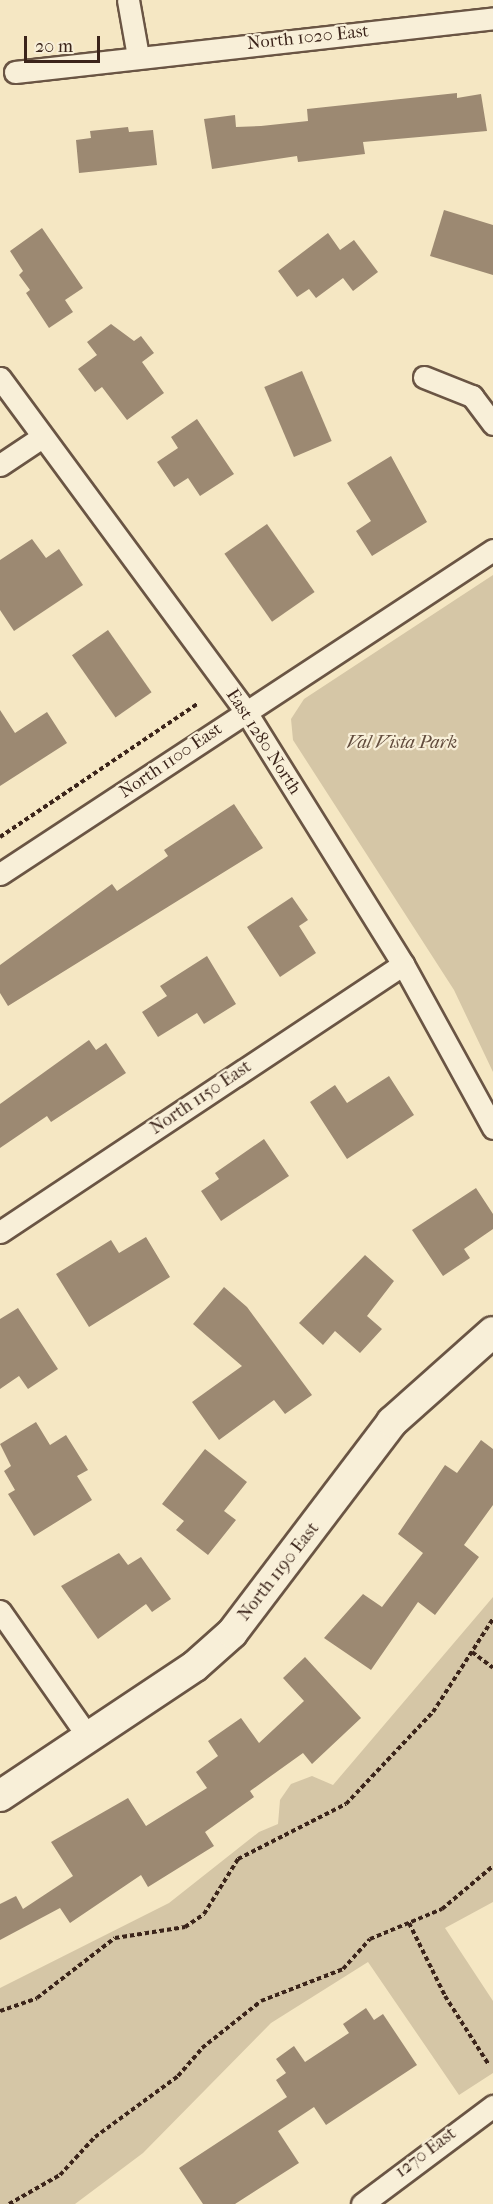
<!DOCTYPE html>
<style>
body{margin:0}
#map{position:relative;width:493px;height:2204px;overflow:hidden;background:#f5e7c3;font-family:"IM FELL French Canon",serif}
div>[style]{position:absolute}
.green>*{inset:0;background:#d5c6a6}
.building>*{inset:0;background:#9c8972;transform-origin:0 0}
.path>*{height:4px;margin-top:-2px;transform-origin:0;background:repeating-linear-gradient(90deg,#3b241a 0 4.5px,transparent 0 7.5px)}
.roads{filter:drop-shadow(2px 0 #6a5544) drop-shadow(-2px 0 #6a5544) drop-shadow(0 2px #6a5544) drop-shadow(0 -2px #6a5544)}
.street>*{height:21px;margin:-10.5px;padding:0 10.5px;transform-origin:10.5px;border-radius:10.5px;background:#f8efd8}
.secondary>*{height:30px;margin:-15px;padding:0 15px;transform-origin:15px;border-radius:15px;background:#f8efd8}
span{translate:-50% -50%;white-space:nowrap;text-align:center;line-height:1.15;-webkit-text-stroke:4.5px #f8efd8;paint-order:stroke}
.street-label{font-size:18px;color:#3b241a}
.park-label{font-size:18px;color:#624c3d;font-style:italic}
.scale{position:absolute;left:24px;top:36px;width:76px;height:27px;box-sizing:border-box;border:3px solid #3b241a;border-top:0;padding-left:8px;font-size:18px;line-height:21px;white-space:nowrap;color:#3b241a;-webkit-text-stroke:4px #f8efd8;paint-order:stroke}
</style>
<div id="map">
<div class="green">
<i style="clip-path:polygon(493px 575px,493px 1072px,454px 990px,293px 740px,291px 719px,304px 699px)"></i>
<i style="clip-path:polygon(493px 1597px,493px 1902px,445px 1928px,493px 2001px,493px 2073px,459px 2095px,368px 1962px,271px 2023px,143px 2153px,75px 2204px,0 2204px,0 1988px,169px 1903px,259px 1832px,278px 1824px,280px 1800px,291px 1784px,312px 1776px,333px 1785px)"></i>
</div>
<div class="building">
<i style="clip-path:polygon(457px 93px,457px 98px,481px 94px,487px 131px,363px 142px,365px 154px,298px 162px,297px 156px,212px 169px,204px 119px,235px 115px,236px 127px,261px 126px,308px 121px,307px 109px)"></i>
<i style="clip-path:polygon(128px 127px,129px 132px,153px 130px,157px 165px,79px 173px,76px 140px,91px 138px,90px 131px)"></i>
<i style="clip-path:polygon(444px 210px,493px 225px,493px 275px,430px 256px)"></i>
<i style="clip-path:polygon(42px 228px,83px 288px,65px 300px,73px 312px,49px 328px,26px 293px,30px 290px,19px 275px,23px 271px,10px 251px)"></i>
<i style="clip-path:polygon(328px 233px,340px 250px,354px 240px,378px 272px,353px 291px,343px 278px,316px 298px,309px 289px,297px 297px,278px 271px)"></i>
<i style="clip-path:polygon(111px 324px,134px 341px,141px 336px,154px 353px,142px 362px,164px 393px,127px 420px,102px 387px,95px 392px,78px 369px,97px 355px,87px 342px)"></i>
<i style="left:302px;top:371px;width:76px;height:41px;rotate:67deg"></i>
<i style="clip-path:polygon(197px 419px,234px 474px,200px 496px,188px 478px,174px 487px,157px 462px,178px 448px,171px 437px)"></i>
<i style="clip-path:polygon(391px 456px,427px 522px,372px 556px,356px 531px,371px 521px,347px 483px)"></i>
<i style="left:267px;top:524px;width:83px;height:52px;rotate:55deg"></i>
<i style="clip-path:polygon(32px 539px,46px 558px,59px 549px,83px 585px,14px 631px,0 610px,0 560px)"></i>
<i style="left:108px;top:630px;width:76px;height:44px;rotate:55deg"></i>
<i style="clip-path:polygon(0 710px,15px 733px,47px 712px,67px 743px,0 786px)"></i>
<i style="clip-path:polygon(234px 804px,263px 848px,8px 1006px,0 993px,0 965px,112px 884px,117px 891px,168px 856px,164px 850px)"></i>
<i style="clip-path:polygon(292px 897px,308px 920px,299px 926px,316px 953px,280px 977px,247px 927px)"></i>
<i style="clip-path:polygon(207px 956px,236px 1004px,204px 1024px,197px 1013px,158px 1037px,142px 1012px,167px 996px,160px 986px)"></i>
<i style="clip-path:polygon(89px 1040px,96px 1050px,106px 1043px,126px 1073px,51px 1122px,47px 1116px,0 1148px,0 1104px)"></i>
<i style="clip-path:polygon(389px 1076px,414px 1115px,347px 1159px,310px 1102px,335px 1085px,347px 1103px)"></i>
<i style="clip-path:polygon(264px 1139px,289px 1176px,221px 1221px,201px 1191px,219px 1179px,215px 1173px)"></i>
<i style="clip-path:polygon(476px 1188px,493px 1214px,493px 1229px,464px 1249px,470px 1258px,443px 1276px,412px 1230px)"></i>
<i style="clip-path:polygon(146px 1237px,170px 1277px,89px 1327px,56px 1274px,111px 1240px,119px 1253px)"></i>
<i style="clip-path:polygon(365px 1255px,394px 1281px,367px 1316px,382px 1329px,360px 1353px,335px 1331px,323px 1345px,299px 1323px)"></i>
<i style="clip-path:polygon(224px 1287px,247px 1307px,312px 1395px,285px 1414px,274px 1400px,219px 1440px,192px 1402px,242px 1366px,193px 1324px)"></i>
<i style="clip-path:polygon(18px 1308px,58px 1369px,28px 1389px,19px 1376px,0 1389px,0 1319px)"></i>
<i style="clip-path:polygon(36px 1422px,50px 1445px,66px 1435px,88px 1470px,77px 1476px,92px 1500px,34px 1536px,8px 1494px,15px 1490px,4px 1471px,11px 1466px,0 1444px)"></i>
<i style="clip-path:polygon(481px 1440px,493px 1449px,493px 1505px,464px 1545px,479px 1557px,435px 1615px,418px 1602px,371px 1670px,324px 1638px,363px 1594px,382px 1607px,423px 1553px,398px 1534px,445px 1465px,457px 1473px)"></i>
<i style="clip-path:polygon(205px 1449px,247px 1482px,224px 1511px,236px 1520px,208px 1555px,176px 1530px,184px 1521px,162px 1504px)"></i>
<i style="clip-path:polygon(119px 1553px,128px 1565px,141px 1557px,171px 1599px,152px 1612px,146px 1604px,98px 1639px,61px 1586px)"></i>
<i style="clip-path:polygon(305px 1657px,361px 1718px,312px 1764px,303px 1753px,250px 1791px,254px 1797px,205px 1832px,214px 1846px,148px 1887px,141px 1875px,70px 1923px,60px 1908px,0 1940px,0 1904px,16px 1896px,23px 1909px,73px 1876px,51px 1842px,128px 1798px,146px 1826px,207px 1788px,196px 1772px,218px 1756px,208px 1741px,241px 1718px,259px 1743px,304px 1701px,283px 1678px)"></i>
<i style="clip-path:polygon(366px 2008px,374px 2020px,383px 2014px,417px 2065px,326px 2125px,314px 2107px,278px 2131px,299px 2163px,235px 2204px,203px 2204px,179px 2168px,287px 2097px,276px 2080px,286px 2073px,276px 2059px,294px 2046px,305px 2062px,349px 2033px,343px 2024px)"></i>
</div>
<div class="path">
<i style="left:0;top:837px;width:238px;rotate:-34deg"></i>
<i style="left:472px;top:1652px;width:26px;rotate:37deg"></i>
<i style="left:409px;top:1923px;width:81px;rotate:63.7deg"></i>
<i style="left:445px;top:1996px;width:82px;rotate:57.5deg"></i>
<i style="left:0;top:2011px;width:39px;rotate:-19deg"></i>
<i style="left:37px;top:1998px;width:98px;rotate:-37.6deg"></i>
<i style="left:115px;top:1938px;width:71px;rotate:-8.9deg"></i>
<i style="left:185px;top:1927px;width:23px;rotate:-34deg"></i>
<i style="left:204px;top:1914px;width:65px;rotate:-58.3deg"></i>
<i style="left:238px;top:1859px;width:121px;rotate:-27deg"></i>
<i style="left:346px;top:1804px;width:127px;rotate:-46.6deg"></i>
<i style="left:433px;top:1712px;width:111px;rotate:-57.2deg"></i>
<i style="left:9px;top:2204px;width:59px;rotate:-29.6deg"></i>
<i style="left:60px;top:2175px;width:52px;rotate:-47.4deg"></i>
<i style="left:95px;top:2137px;width:103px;rotate:-36.3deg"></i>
<i style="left:178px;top:2076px;width:37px;rotate:-49deg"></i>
<i style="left:202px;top:2048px;width:75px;rotate:-38.5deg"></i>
<i style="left:261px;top:2001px;width:88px;rotate:-21.3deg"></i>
<i style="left:343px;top:1969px;width:40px;rotate:-48deg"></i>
<i style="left:370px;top:1939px;width:78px;rotate:-22.6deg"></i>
<i style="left:442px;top:1909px;width:67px;rotate:-40.1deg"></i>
</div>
<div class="roads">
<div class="street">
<i style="left:128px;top:0;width:57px;rotate:79.9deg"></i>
<i style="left:15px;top:72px;width:481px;rotate:-6.4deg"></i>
<i style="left:424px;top:377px;width:52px;rotate:21.6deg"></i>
<i style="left:472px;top:396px;width:35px;rotate:53deg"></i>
<i style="left:0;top:378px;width:415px;rotate:53.6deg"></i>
<i style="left:246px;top:712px;width:297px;rotate:58.1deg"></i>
<i style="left:403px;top:964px;width:187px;rotate:61.2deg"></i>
<i style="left:0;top:465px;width:50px;rotate:-33.7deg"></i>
<i style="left:0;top:874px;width:590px;rotate:-33.31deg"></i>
<i style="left:0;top:1232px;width:484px;rotate:-33.6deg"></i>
<i style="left:0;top:1611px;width:155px;rotate:55deg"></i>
<i style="left:362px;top:2204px;width:164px;rotate:-36.8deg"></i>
</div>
<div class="secondary">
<i style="left:0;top:1796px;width:234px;rotate:-33.7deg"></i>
<i style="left:195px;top:1666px;width:50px;rotate:-41.7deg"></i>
<i style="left:232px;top:1633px;width:265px;rotate:-52.8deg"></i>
<i style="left:392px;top:1422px;width:135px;rotate:-41.7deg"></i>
</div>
</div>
<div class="street-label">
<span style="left:308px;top:38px;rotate:-6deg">North 1020 East</span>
<span style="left:263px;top:742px;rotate:57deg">East 1280 North</span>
<span style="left:171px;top:761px;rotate:-34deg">North 1100 East</span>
<span style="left:201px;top:1098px;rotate:-34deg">North 1150 East</span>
<span style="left:279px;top:1572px;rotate:-52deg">North 1190 East</span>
<span style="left:426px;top:2153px;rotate:-37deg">1270 East</span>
</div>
<div class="park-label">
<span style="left:402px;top:743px">Val Vista Park</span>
</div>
<div class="scale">20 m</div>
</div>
